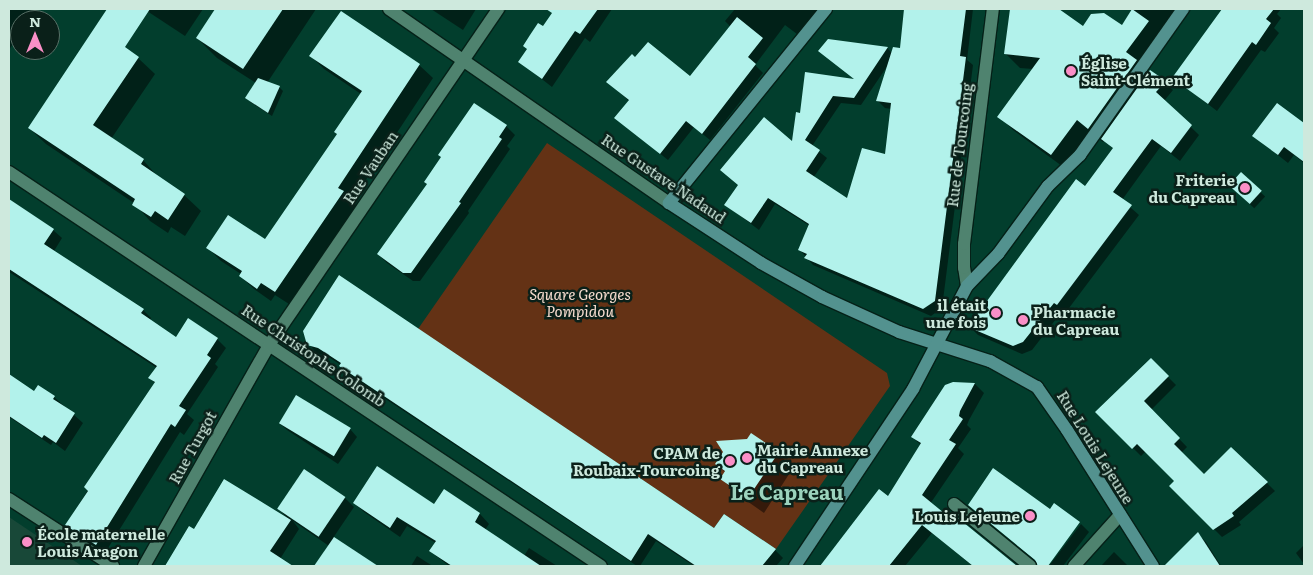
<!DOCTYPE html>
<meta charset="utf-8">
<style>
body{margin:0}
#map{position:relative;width:1313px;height:575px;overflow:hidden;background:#023e2d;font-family:Literata,serif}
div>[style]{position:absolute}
.built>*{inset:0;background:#184838}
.green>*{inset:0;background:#643215}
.shadow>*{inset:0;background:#0007;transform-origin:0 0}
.building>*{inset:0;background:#b2f2eb;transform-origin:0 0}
.roads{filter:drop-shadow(1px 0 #052118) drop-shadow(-1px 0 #052118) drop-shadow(0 1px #052118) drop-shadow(0 -1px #052118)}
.lane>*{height:12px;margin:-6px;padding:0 6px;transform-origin:6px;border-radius:6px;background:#4f836f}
.street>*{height:12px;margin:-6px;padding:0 6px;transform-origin:6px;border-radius:6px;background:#4f836f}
.secondary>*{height:12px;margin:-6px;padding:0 6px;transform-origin:6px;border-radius:6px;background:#53928f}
.dots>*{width:14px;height:14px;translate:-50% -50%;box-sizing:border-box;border:2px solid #0a2019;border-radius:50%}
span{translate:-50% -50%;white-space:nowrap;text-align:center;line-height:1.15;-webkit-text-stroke:5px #0a2019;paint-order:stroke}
.poi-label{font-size:15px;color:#cee9dd;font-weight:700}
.left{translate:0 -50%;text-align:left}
.right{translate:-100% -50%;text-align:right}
.street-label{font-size:15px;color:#cee9dd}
.park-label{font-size:15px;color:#f6dbce;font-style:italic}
.district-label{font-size:20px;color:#9cd3bd;font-weight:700}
.frame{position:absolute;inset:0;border:10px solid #cee9dd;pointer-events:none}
.north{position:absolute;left:10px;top:10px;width:50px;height:50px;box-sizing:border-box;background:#0a2019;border:1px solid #587067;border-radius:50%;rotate:0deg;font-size:14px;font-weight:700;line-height:20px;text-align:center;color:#cee9dd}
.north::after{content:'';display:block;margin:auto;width:18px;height:22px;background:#fa8fc7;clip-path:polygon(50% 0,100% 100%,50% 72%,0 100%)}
</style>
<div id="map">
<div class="built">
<i style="clip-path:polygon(9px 517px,82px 566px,9px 566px)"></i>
</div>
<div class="green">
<i style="clip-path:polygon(547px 143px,887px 373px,890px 386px,776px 549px,724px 514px,714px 528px,418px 329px)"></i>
</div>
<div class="shadow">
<i style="clip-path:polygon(9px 9px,36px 9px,28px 20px,20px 20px,20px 33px,9px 50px)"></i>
<i style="clip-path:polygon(144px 9px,203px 9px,185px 36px)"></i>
<i style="clip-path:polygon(217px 9px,316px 9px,267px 83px,279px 87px,283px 91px,272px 116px,250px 102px,256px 83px,217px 58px,197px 38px)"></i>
<i style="clip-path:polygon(431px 9px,476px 9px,463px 30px)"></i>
<i style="clip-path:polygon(556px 9px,612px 9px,590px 42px,585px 38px,552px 87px,520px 62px)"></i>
<i style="clip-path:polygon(735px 9px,818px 9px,797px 34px,785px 25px,755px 65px,763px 73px,710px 140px,694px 127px,668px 160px,616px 118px,629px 101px,608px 82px,635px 58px,691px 78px,731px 27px,725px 21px)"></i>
<i style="clip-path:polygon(evenodd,906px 9px,973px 9px,967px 60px,973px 65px,942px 308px,931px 316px,813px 265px,800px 250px,810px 226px,775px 204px,759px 230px,726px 205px,793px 143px,801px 114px,856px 80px,829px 40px,887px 48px,892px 53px,901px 50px,906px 9px,888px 65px,878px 101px,885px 108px,892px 109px,886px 156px,847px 200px,813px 178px,827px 158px,812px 146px,841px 103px,861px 105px,888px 65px)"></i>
<i style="clip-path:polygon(1011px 9px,1057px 9px,1083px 28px,1122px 27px,1134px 9px,1182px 9px,1141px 66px,1173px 90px,1164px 101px,1199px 135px,1180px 161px,1161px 146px,1122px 200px,1139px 215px,1066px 312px,1063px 310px,1032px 350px,1022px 354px,978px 335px,970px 327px,1086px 188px,1114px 149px,1104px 140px,1103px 142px,1091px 133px,1066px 169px,1013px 130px,999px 116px,1033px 69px,1020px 68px,1006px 54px)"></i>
<i style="clip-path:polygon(1224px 9px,1281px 9px,1277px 14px,1281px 18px,1274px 28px,1279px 33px,1265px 52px,1261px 50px,1217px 111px,1174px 78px)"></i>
<i style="clip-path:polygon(311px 56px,419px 65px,433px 78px,352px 201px,357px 206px,289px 304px,275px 295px,271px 301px,254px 289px,240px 276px,241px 274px,221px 261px,208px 248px,265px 241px,338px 134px,361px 94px,324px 69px)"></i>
<i style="clip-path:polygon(138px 58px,155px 74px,111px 139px,143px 160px,159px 178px,184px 195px,201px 211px,185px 236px,171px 227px,168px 233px,150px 221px,134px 203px,46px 144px,29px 128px)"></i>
<i style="clip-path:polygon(1277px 105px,1304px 125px,1304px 163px,1294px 155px,1288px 163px,1254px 136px)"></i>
<i style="clip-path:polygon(506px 126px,515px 135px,507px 146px,510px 149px,468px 211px,469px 213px,420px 281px,413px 281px,387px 263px,378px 254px)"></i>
<i style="left:1241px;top:174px;width:33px;height:16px;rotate:43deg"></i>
<i style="clip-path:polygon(9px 200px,53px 230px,62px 238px,54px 251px,143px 310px,151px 318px,150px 321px,176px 339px,217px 339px,226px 348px,215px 364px,218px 367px,187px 414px,194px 420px,184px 435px,180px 432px,105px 553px,75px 534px,66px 525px,155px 383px,150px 378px,157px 368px,9px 272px)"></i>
<i style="clip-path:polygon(305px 338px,715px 530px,775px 550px,783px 558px,776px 566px,694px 566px,656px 541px,640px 566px,637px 566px,348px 374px,341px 365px,327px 356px,316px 353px)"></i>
<i style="clip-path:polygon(1151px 360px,1176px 385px,1151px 410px,1187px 447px,1181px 453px,1204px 475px,1231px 448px,1275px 491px,1239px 522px,1241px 525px,1222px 537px,1171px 486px,1176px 481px,1146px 451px,1141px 456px,1097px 412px)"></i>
<i style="clip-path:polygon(9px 376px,34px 393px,54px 397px,83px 423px,65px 451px,53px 442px,51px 445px,9px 417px)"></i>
<i style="clip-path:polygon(953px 383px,975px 384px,984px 393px,969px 420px,967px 425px,971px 429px,958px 448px,964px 454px,930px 504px,955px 524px,959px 520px,1017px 566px,973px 566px,932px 533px,905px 566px,820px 566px,879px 491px,888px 498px,921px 445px,912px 437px)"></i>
<i style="clip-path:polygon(279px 423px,350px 429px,357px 437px,338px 464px,287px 430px)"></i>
<i style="clip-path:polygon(778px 453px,793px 468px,764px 513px,737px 494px,722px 479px,726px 473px,716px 464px)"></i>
<i style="clip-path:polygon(444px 491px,480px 514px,489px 524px,485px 530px,524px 556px,529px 548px,557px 566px,449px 566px,430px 551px,436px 543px,407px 526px,400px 537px,364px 512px,354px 503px,435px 506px)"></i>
<i style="clip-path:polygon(345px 498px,354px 507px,333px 538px,373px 566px,316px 566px,329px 546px,293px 521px,299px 529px,280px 559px,291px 566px,171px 566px,168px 564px,194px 531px,288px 519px,279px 509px)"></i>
<i style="clip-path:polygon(1081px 524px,1089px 532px,1063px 566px,1049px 566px)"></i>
<i style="clip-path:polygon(1198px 534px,1206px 542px,1221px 566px,1178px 566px,1173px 559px)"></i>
<i style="clip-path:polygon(1304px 545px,1304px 564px,1296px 553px)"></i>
<i style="clip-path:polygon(1114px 552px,1128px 566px,1101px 566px)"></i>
<i style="clip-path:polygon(417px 556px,431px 565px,432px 566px,411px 566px)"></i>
</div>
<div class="building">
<i style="clip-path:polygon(107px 9px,150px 9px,125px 47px,139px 57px,93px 125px,144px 159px,141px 164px,185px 194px,168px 220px,155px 211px,151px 217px,132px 205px,135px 199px,28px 128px)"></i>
<i style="clip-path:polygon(215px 9px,283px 9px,243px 69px,196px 38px)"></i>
<i style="clip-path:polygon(546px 9px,598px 9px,580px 34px,575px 31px,542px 79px,518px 62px,527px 49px,523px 46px,530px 35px,538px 23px,543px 26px,552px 13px)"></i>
<i style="clip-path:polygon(904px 9px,966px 9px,960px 56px,966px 57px,935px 301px,923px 309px,804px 258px,807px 254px,798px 250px,809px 224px,768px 198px,751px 223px,724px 205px,738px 185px,720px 170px,764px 117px,792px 141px,796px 112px,800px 113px,805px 72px,854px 79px,818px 51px,828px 39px,888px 47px,854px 98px,833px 96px,805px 140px,820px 150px,806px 171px,847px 198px,862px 148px,885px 154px,891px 103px,876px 101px,893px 47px,900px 48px)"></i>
<i style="clip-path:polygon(1010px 9px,1059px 9px,1083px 26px,1091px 14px,1104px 13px,1122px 25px,1132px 9px,1149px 21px,1126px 52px,1137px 60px,1088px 129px,1077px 120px,1051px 155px,997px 117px,1040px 58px,1004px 54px)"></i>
<i style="clip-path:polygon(1222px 9px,1274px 9px,1266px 19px,1271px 23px,1256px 45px,1252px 42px,1208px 104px,1172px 78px)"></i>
<i style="clip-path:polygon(341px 11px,420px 64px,338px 188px,344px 191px,275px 292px,261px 283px,257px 289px,239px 276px,242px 271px,206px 248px,228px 215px,265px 239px,337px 134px,334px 132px,362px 91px,309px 56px)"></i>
<i style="clip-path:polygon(737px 17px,763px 38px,748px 57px,756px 64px,702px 134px,686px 121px,660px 154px,614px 118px,629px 100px,606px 82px,632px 54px,635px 57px,648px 42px,690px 76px)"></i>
<i style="clip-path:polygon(1150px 70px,1166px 81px,1156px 92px,1192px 125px,1171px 153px,1152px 139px,1113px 192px,1132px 205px,1057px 305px,1054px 303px,1023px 342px,1013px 346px,968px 327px,1076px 179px,1085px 186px,1113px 148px,1101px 139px)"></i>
<i style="clip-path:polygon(258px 78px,280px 86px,268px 113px,245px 98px)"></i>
<i style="clip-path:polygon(474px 103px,507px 125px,499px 137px,502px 139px,459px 202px,461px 203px,411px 273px,403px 273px,377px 254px,427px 184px,424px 182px,441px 157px,438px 155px)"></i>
<i style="clip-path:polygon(1277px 103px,1304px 123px,1304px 162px,1284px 147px,1278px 155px,1252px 136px)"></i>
<i style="left:1241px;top:172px;width:28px;height:18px;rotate:42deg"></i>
<i style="clip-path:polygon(9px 199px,54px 229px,44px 244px,144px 309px,141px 313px,176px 337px,188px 318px,218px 338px,207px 355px,211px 358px,179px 406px,186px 410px,175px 427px,171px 424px,96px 545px,65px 525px,88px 491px,84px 487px,155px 382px,148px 378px,157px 366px,9px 269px)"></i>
<i style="clip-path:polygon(339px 275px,714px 528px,724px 514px,776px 549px,762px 566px,696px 566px,648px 534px,631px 561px,339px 366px,341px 363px,318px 348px,307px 345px,303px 331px)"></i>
<i style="clip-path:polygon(1151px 358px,1169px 376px,1144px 401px,1180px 438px,1174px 444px,1204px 474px,1231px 447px,1268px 482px,1232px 513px,1234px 516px,1213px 530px,1169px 486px,1174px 481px,1137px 444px,1132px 449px,1095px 412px)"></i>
<i style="clip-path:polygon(9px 374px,34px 391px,38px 385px,55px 396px,53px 399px,75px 413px,56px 443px,44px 435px,42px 438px,9px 416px)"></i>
<i style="clip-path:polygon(953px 382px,975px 383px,960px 411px,959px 416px,963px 419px,949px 440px,956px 444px,922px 495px,955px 522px,958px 518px,1017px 566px,973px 566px,922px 525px,889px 566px,820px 566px,879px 489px,888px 496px,921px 443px,911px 437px,945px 385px)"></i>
<i style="left:296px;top:395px;width:64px;height:33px;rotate:31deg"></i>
<i style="clip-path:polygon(751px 433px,779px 452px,748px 498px,720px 479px,725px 471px,715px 464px,723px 452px,716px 441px,747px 439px)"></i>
<i style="clip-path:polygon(377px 466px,434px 504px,444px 489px,480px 513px,475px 522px,541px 566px,452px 566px,429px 551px,436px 541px,397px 517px,390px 528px,353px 503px)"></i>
<i style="clip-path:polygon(993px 468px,1050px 509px,1054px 503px,1080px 522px,1048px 566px,1038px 566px,1035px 560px,968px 505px)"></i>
<i style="left:304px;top:469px;width:50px;height:48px;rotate:34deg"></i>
<i style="clip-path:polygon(224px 479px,291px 520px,270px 551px,293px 566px,165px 566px,189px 526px,194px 529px)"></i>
<i style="clip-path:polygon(1198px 532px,1220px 566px,1164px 566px)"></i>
<i style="clip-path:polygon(334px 537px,378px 566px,314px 566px)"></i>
</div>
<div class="roads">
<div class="lane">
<i style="left:954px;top:504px;width:98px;rotate:39.2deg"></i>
<i style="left:1074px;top:566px;width:69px;rotate:-48deg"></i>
</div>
<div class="street">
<i style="left:389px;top:9px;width:341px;rotate:34.7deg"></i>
<i style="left:9px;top:172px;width:711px;rotate:33.65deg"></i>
<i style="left:967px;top:286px;width:18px;rotate:-99deg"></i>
<i style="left:964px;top:268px;width:24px;rotate:-90deg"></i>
<i style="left:964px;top:244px;width:237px;rotate:-83deg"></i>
<i style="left:9px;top:499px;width:124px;rotate:32.8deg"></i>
<i style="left:144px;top:566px;width:254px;rotate:-60.5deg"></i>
<i style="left:269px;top:345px;width:407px;rotate:-55.7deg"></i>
</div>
<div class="secondary">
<i style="left:826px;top:9px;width:250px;rotate:129deg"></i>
<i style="left:669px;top:203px;width:110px;rotate:33.1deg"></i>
<i style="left:761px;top:263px;width:70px;rotate:29.1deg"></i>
<i style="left:822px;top:297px;width:85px;rotate:24.4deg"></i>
<i style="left:899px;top:332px;width:96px;rotate:17.7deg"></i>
<i style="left:990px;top:361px;width:54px;rotate:29deg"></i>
<i style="left:1037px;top:387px;width:52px;rotate:55.1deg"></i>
<i style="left:1067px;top:430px;width:161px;rotate:57.7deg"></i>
<i style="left:795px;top:566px;width:213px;rotate:-56.3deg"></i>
<i style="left:913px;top:389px;width:116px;rotate:-62.3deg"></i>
<i style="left:967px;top:286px;width:45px;rotate:-45.9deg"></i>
<i style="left:998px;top:254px;width:84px;rotate:-53.7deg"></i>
<i style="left:1048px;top:186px;width:45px;rotate:-44.1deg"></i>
<i style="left:1080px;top:155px;width:179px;rotate:-54.8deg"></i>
</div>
</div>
<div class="dots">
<i style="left:1071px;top:71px;background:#fa8fc7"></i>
<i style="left:1245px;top:188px;background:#fa8fc7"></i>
<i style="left:996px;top:313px;background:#fa8fc7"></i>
<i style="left:1023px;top:320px;background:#fa8fc7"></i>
<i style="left:747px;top:458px;background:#fa8fc7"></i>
<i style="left:730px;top:461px;background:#fa8fc7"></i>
<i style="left:1030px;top:516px;background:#fa8fc7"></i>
<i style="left:27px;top:542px;background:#fa8fc7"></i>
</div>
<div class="poi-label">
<span class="left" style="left:1081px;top:71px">Église<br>Saint-Clément</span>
<span class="right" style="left:1235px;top:188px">Friterie<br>du Capreau</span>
<span class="right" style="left:986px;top:313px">il était<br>une fois</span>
<span class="left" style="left:1033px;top:320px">Pharmacie<br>du Capreau</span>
<span class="left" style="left:757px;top:458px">Mairie Annexe<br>du Capreau</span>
<span class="right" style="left:720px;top:461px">CPAM de<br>Roubaix-Tourcoing</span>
<span class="right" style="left:1020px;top:516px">Louis Lejeune</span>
<span class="left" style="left:37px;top:542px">École maternelle<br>Louis Aragon</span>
</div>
<div class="street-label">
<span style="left:959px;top:145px;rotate:-83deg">Rue de Tourcoing</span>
<span style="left:370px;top:167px;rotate:-56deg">Rue Vauban</span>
<span style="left:664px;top:178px;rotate:34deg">Rue Gustave Nadaud</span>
<span style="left:314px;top:355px;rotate:34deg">Rue Christophe Colomb</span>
<span style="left:192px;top:447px;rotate:-61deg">Rue Turgot</span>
<span style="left:1096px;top:447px;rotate:58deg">Rue Louis Lejeune</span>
</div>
<div class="park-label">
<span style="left:580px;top:302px">Square Georges<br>Pompidou</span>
</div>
<div class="district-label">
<span style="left:787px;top:491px">Le Capreau</span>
</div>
<div class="frame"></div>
<div class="north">N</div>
</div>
